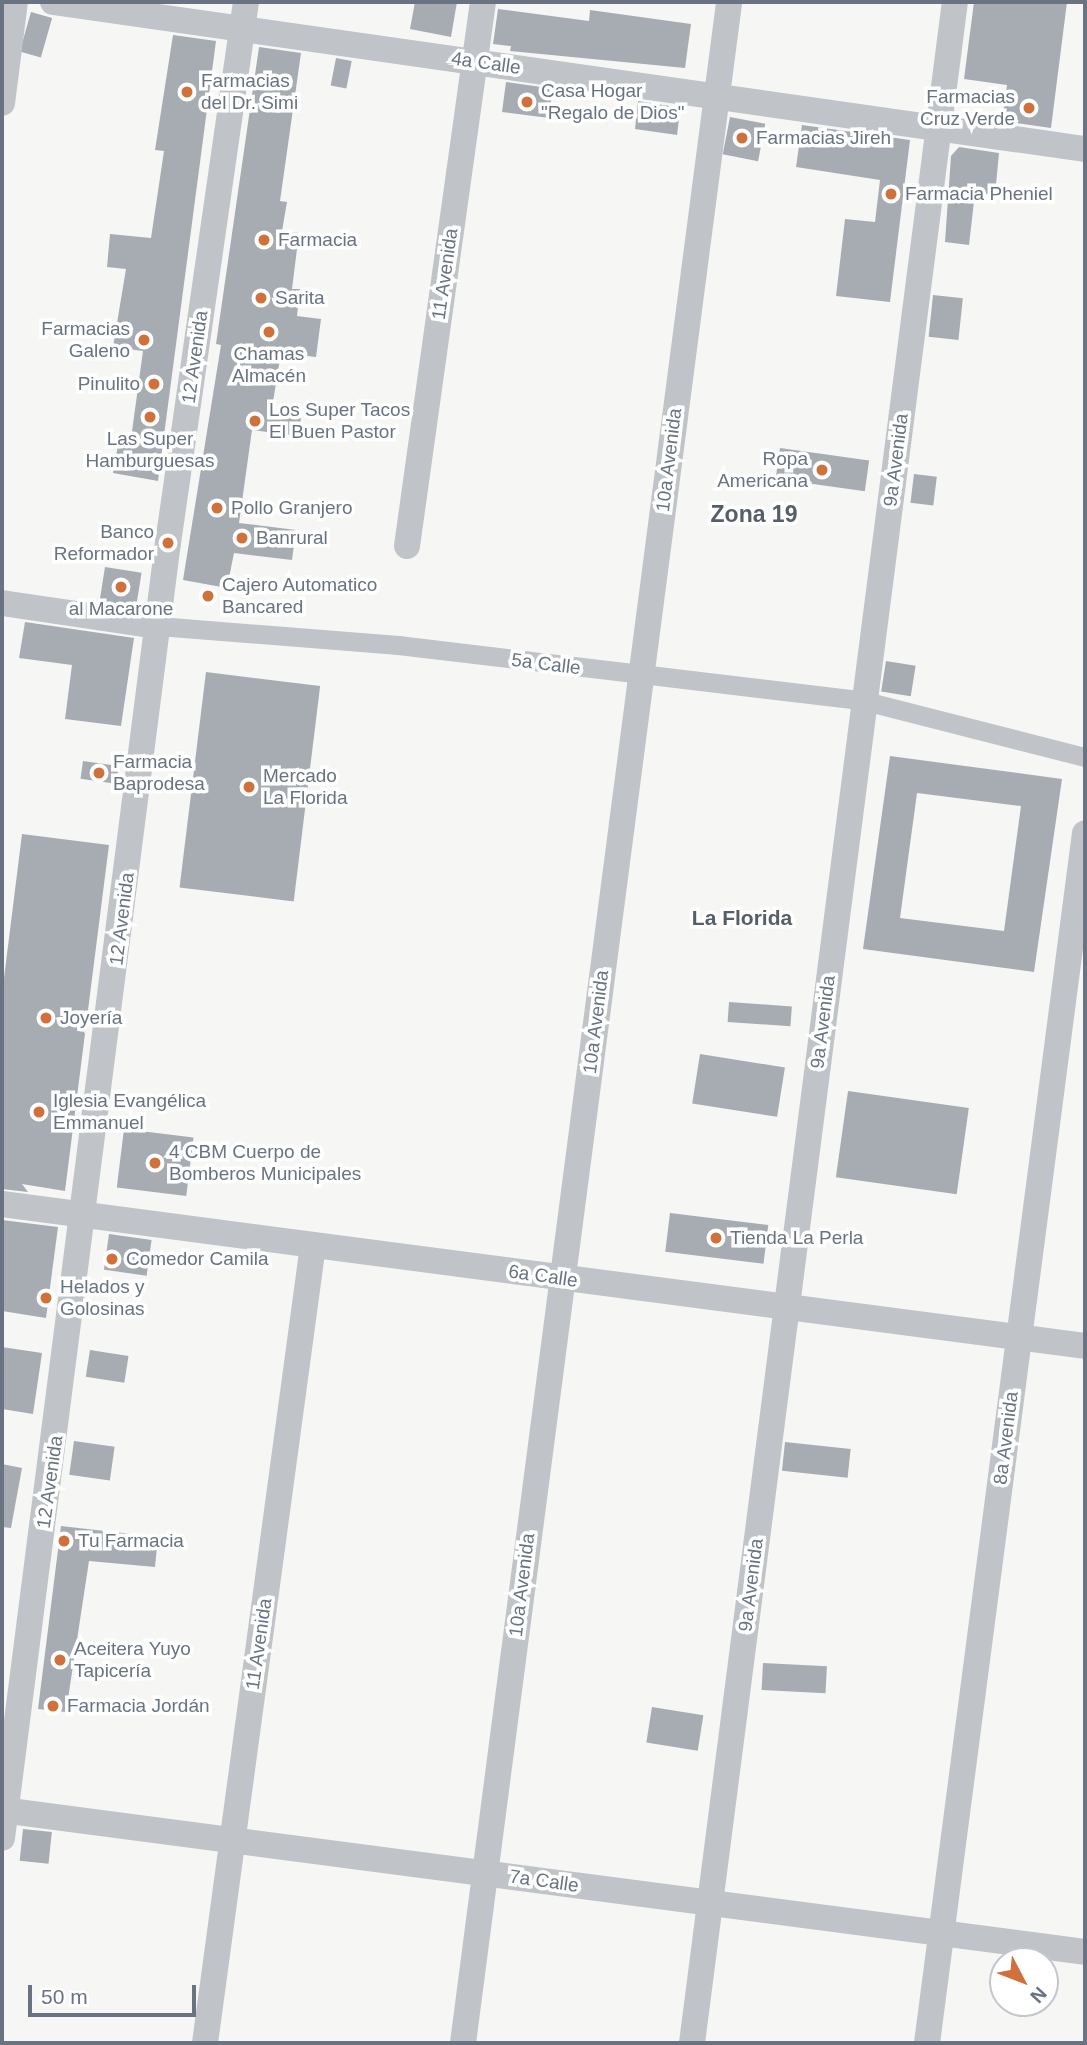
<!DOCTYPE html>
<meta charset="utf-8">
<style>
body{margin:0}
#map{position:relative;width:1087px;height:2045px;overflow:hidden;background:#f6f7f4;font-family:Arial,sans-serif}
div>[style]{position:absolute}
.building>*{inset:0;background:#a7acb3;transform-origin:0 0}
.pedestrian>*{height:19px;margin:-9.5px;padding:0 9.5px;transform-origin:9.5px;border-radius:9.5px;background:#c0c3c7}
.minor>*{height:26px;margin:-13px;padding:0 13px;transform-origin:13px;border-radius:13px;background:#c0c3c7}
.dots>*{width:19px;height:19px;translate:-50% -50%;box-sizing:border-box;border:4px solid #fff;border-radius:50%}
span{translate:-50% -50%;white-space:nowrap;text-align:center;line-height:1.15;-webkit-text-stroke:7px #fff;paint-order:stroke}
.street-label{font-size:19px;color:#697382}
.poi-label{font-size:19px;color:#697382}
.left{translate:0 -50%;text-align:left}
.right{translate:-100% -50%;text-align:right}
.neighbourhood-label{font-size:21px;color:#565e68;font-weight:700}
.quarter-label{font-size:23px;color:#565e68;font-weight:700}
.frame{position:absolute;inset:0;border:4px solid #697382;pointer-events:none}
.north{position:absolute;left:989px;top:1947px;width:70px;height:70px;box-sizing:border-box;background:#fff;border:2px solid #c3c7cd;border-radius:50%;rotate:132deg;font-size:19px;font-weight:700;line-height:28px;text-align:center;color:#697382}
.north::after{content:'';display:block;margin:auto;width:24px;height:32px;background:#d0713b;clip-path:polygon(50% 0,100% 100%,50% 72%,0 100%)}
.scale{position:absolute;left:28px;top:1985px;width:168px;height:32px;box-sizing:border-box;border:4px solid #697382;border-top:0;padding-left:9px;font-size:21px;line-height:24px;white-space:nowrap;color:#697382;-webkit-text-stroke:5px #fff;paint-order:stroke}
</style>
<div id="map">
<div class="building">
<i style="clip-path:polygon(415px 2px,457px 2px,451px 37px,410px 29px)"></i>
<i style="clip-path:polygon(974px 2px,1067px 2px,1051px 128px,1002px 121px,1007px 85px,964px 79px)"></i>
<i style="clip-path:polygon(498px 9px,589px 21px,590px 10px,691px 24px,685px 68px,510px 51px,511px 46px,493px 44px)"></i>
<i style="left:31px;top:12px;width:22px;height:41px;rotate:16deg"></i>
<i style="clip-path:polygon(173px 35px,216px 41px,158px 481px,113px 473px,118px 445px,130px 446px,143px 351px,113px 347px,126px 269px,107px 267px,110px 234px,151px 238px,164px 151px,155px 150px)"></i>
<i style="clip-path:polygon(259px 47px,301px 53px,280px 201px,287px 202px,282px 231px,299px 233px,292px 289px,300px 289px,297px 316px,321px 319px,316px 357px,281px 353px,271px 414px,301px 418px,298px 436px,252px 430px,239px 523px,296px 530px,292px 560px,234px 553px,227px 588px,183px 580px,221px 345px,216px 344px)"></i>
<i style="left:336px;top:58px;width:16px;height:28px;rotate:11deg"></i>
<i style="clip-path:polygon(506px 82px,576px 92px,575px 96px,552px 93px,549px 118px,502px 112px)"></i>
<i style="clip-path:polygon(638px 101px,675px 107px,680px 111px,677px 135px,635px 129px)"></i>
<i style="left:730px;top:117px;width:36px;height:38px;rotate:11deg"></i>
<i style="clip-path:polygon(802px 125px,910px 140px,890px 302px,836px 296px,845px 219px,875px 222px,880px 180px,796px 167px)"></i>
<i style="clip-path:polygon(959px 147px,999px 153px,995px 195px,975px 193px,969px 245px,945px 242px,951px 156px)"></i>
<i style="left:933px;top:295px;width:30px;height:42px;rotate:6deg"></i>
<i style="left:780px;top:448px;width:90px;height:31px;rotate:8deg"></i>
<i style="left:914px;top:474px;width:23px;height:29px;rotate:7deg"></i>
<i style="left:105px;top:567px;width:37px;height:35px;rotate:9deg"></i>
<i style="clip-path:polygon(25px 622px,134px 638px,121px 726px,65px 719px,72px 665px,19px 658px)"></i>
<i style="left:886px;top:661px;width:30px;height:31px;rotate:9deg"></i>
<i style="left:206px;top:672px;width:115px;height:217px;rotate:7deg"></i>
<i style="clip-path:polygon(evenodd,890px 756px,1062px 779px,1034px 972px,863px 949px,890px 756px,917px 793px,1021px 806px,1004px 931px,900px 918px,917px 793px)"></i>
<i style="left:83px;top:761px;width:36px;height:18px;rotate:8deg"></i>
<i style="clip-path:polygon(22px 834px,109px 845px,65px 1191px,22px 1184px,28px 1192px,2px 1189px,2px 994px)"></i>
<i style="left:729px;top:1002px;width:63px;height:20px;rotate:4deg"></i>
<i style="left:700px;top:1054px;width:86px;height:50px;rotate:9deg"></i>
<i style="left:848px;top:1091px;width:122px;height:87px;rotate:8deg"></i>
<i style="left:124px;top:1129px;width:70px;height:59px;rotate:7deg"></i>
<i style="left:670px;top:1213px;width:99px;height:39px;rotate:7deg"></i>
<i style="clip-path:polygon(2px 1220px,58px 1227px,46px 1318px,2px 1311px)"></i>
<i style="left:109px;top:1234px;width:43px;height:36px;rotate:8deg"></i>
<i style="clip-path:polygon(2px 1347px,42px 1353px,33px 1414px,2px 1409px)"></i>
<i style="left:90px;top:1350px;width:39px;height:27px;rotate:9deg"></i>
<i style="left:74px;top:1441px;width:41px;height:34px;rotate:8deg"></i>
<i style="left:785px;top:1442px;width:66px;height:29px;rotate:6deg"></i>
<i style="clip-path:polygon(2px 1464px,22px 1468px,11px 1528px,2px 1527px)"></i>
<i style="clip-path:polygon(61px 1526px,158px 1537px,155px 1567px,89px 1561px,66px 1712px,38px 1709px)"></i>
<i style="left:763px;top:1663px;width:64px;height:27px;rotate:3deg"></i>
<i style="left:652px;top:1707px;width:52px;height:36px;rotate:9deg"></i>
<i style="left:23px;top:1829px;width:29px;height:32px;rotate:6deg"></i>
</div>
<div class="pedestrian">
<i style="left:158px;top:626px;width:241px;rotate:4.5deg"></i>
<i style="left:398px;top:645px;width:470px;rotate:6.8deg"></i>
<i style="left:865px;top:701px;width:227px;rotate:14.3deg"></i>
</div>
<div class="minor">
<i style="left:53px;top:2px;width:1042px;rotate:8.11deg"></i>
<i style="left:2px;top:103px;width:102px;rotate:-82.7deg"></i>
<i style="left:407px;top:546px;width:549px;rotate:-82.05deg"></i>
<i style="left:2px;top:603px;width:158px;rotate:8.4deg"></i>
<i style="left:2px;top:1204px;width:1092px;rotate:7.47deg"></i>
<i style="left:2px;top:1810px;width:1092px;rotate:7.47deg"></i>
<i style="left:2px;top:1838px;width:1306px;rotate:-82.7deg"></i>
<i style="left:168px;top:543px;width:547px;rotate:-81.8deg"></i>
<i style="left:205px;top:2043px;width:805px;rotate:-82.29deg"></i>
<i style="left:463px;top:2043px;width:2058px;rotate:-82.57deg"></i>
<i style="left:692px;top:2043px;width:2058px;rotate:-82.66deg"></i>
<i style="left:927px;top:2043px;width:1220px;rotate:-82.56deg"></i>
</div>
<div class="dots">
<i style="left:187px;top:92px;background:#d0713b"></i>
<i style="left:527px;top:102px;background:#d0713b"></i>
<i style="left:1029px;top:108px;background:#d0713b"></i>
<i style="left:742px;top:138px;background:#d0713b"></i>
<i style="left:891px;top:194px;background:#d0713b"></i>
<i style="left:264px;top:240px;background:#d0713b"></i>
<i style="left:261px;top:298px;background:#d0713b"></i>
<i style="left:269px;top:332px;background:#d0713b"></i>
<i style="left:144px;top:340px;background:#d0713b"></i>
<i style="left:154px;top:384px;background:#d0713b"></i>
<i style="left:150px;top:417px;background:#d0713b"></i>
<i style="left:255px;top:421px;background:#d0713b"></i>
<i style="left:822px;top:470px;background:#d0713b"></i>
<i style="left:217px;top:508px;background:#d0713b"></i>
<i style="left:242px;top:538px;background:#d0713b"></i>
<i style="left:168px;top:543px;background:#d0713b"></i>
<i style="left:121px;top:587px;background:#d0713b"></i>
<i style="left:208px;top:596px;background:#d0713b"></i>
<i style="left:99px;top:773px;background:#d0713b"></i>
<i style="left:249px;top:787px;background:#d0713b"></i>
<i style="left:46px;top:1018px;background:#d0713b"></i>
<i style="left:39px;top:1112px;background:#d0713b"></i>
<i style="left:155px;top:1163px;background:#d0713b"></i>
<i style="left:716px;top:1238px;background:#d0713b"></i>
<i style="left:112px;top:1259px;background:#d0713b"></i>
<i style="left:46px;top:1298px;background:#d0713b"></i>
<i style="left:64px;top:1541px;background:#d0713b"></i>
<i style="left:60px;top:1660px;background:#d0713b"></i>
<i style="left:53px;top:1706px;background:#d0713b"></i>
</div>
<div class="street-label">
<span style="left:486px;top:63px;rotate:8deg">4a Calle</span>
<span style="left:445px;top:274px;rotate:-82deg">11 Avenida</span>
<span style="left:195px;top:357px;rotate:-82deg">12 Avenida</span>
<span style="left:669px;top:460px;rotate:-83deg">10a Avenida</span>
<span style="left:896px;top:460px;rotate:-83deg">9a Avenida</span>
<span style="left:546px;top:664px;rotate:7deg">5a Calle</span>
<span style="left:122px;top:919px;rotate:-83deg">12 Avenida</span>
<span style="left:596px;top:1022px;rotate:-83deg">10a Avenida</span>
<span style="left:823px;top:1022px;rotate:-83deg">9a Avenida</span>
<span style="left:543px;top:1276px;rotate:8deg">6a Calle</span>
<span style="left:1006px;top:1438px;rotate:-83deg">8a Avenida</span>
<span style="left:50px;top:1482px;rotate:-82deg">12 Avenida</span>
<span style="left:522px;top:1585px;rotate:-83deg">10a Avenida</span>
<span style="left:751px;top:1585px;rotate:-83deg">9a Avenida</span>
<span style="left:259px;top:1644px;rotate:-82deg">11 Avenida</span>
<span style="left:544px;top:1881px;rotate:8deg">7a Calle</span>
</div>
<div class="poi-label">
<span class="left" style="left:201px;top:92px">Farmacias<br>del Dr. Simi</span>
<span class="left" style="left:541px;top:102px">Casa Hogar<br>"Regalo de Dios"</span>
<span class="right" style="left:1015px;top:108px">Farmacias<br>Cruz Verde</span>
<span class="left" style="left:756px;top:138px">Farmacias Jireh</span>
<span class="left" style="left:905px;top:194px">Farmacia Pheniel</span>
<span class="left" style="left:278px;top:240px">Farmacia</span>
<span class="left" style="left:275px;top:298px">Sarita</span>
<span class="right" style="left:130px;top:340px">Farmacias<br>Galeno</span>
<span style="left:269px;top:365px">Chamas<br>Almacén</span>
<span class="right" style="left:140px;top:384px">Pinulito</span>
<span class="left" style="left:269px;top:421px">Los Super Tacos<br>El Buen Pastor</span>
<span style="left:150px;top:450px">Las Super<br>Hamburguesas</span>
<span class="right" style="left:808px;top:470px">Ropa<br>Americana</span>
<span class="left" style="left:231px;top:508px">Pollo Granjero</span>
<span class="right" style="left:154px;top:543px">Banco<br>Reformador</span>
<span class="left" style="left:256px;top:538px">Banrural</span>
<span class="left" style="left:222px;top:596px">Cajero Automatico<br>Bancared</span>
<span style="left:121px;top:609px">al Macarone</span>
<span class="left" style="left:113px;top:773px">Farmacia<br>Baprodesa</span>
<span class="left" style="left:263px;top:787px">Mercado<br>La Florida</span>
<span class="left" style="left:60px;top:1018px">Joyería</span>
<span class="left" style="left:53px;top:1112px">Iglesia Evangélica<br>Emmanuel</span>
<span class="left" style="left:169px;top:1163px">4 CBM Cuerpo de<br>Bomberos Municipales</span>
<span class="left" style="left:730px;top:1238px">Tienda La Perla</span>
<span class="left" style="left:126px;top:1259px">Comedor Camila</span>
<span class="left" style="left:60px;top:1298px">Helados y<br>Golosinas</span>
<span class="left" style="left:78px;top:1541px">Tu Farmacia</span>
<span class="left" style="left:74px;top:1660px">Aceitera Yuyo<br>Tapicería</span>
<span class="left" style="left:67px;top:1706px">Farmacia Jordán</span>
</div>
<div class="neighbourhood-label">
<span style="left:742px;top:918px">La Florida</span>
</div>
<div class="quarter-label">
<span style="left:754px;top:514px">Zona 19</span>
</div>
<div class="frame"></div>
<div class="north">N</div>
<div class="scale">50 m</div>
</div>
